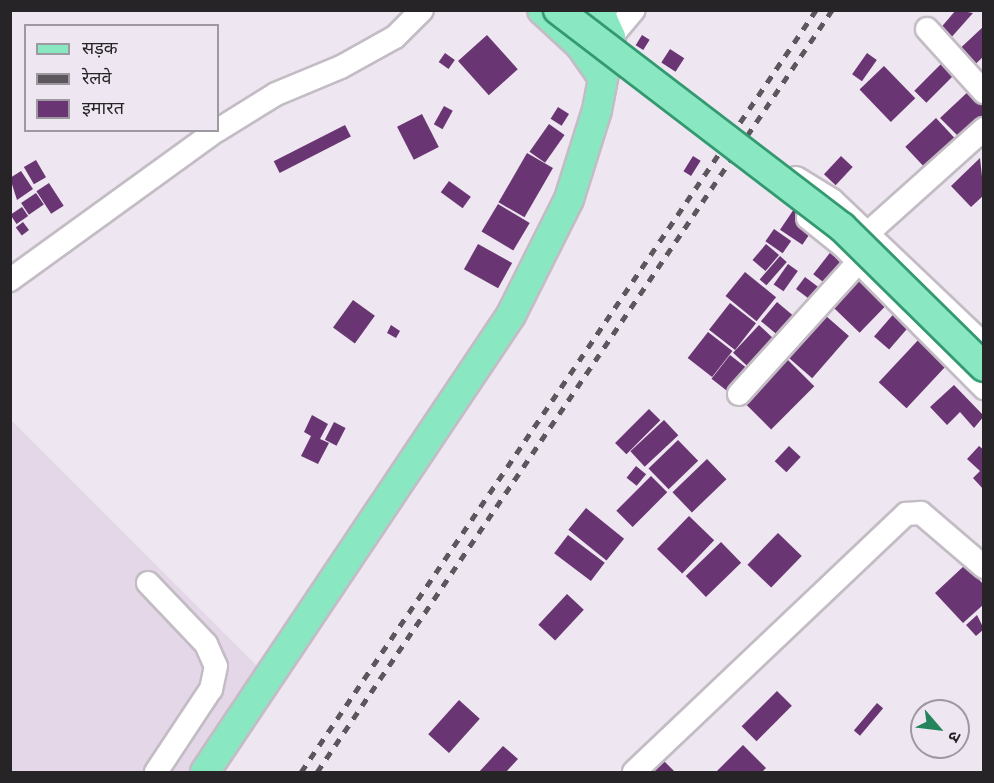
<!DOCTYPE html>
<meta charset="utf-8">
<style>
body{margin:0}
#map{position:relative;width:994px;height:783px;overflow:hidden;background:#eee6f0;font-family:Raleway,"Noto Sans Devanagari",sans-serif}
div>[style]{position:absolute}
.built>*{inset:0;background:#e4d7e7}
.building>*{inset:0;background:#6a3573;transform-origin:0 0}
.roads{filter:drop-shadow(2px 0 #c4bcc5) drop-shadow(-2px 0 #c4bcc5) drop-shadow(0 2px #c4bcc5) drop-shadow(0 -2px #c4bcc5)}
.minor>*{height:22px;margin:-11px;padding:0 11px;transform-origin:11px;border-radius:11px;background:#fff}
.major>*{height:28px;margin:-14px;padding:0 14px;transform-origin:14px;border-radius:14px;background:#89e8c1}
.rail>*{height:4.5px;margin-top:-2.25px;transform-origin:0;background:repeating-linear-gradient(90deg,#5c575c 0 8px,transparent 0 16px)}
.bridges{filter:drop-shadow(2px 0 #339970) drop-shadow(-2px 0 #339970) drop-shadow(0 2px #339970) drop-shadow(0 -2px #339970)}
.major-bridge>*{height:28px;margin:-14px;padding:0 14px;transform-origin:14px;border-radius:14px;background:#89e8c1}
span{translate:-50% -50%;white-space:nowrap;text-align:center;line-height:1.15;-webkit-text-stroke:6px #eee6f0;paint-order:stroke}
.frame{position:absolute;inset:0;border:12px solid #272427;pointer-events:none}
.legend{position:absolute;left:24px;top:24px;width:195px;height:108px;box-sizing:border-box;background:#eee6f0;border:2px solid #9e98a0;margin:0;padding:8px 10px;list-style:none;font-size:18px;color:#272427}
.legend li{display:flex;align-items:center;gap:12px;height:30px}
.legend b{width:30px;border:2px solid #9e98a0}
.north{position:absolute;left:910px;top:699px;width:60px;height:60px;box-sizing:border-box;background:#eee6f0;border:2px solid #9e98a0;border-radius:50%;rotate:118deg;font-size:16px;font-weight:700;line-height:24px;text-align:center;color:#272427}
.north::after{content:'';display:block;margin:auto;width:21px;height:27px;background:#25845c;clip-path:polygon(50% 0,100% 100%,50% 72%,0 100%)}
</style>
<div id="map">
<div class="built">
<i style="clip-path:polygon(10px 419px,265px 674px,198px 772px,11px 772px)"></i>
</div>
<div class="building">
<i style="clip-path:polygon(956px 10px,973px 13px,949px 40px,938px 31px)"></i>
<i style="clip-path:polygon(984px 26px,984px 56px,968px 71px,953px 55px)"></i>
<i style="left:487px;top:35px;width:46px;height:39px;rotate:48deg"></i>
<i style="left:642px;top:35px;width:9px;height:12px;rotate:32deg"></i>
<i style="left:670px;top:49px;width:17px;height:16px;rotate:33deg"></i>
<i style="left:445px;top:53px;width:12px;height:11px;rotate:35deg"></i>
<i style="left:867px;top:53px;width:12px;height:26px;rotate:35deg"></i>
<i style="left:944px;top:61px;width:17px;height:42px;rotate:45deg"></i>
<i style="left:884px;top:66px;width:45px;height:34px;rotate:46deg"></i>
<i style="clip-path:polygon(971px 89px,984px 102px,984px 116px,960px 138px,940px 118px)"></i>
<i style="left:444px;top:106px;width:10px;height:21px;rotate:29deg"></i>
<i style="left:558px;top:107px;width:13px;height:14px;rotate:32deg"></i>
<i style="left:422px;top:114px;width:37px;height:28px;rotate:63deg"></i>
<i style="left:936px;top:118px;width:33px;height:42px;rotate:47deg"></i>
<i style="left:549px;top:124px;width:19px;height:34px;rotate:35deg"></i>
<i style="left:345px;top:125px;width:13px;height:80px;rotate:63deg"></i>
<i style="left:527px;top:153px;width:30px;height:57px;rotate:30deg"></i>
<i style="left:693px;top:156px;width:9px;height:18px;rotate:32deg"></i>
<i style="left:841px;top:156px;width:16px;height:25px;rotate:43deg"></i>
<i style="clip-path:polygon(980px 158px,984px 195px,971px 207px,951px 186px)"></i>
<i style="left:36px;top:160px;width:20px;height:14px;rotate:60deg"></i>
<i style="clip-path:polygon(21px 171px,33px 189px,17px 200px,10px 178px)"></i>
<i style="left:449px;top:181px;width:27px;height:14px;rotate:36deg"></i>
<i style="left:49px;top:183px;width:27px;height:15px;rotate:57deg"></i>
<i style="left:36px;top:193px;width:14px;height:18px;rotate:56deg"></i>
<i style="left:498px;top:204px;width:37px;height:32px;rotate:31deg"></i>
<i style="left:22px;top:207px;width:11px;height:14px;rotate:56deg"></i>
<i style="left:794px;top:209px;width:27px;height:25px;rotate:34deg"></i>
<i style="left:23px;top:222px;width:10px;height:9px;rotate:53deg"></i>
<i style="left:774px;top:229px;width:21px;height:15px;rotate:35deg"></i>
<i style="left:478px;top:244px;width:39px;height:29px;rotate:29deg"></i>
<i style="left:766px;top:244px;width:17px;height:21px;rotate:40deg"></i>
<i style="left:836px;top:245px;width:18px;height:37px;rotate:38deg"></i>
<i style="left:780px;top:256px;width:9px;height:31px;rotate:41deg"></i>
<i style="left:788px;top:264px;width:12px;height:25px;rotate:35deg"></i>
<i style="left:857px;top:265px;width:49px;height:47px;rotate:44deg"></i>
<i style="left:745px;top:272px;width:40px;height:31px;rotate:39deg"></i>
<i style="left:805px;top:277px;width:25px;height:15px;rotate:37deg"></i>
<i style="left:353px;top:300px;width:27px;height:34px;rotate:36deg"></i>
<i style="left:777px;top:302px;width:26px;height:25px;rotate:40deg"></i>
<i style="left:730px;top:303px;width:33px;height:34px;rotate:38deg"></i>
<i style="left:818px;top:309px;width:41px;height:56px;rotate:41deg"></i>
<i style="left:897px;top:310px;width:20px;height:35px;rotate:41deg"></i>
<i style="clip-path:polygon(391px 325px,400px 331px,396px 338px,387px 333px)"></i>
<i style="left:759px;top:325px;width:23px;height:38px;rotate:43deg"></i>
<i style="left:708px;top:332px;width:31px;height:33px;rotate:38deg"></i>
<i style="left:921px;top:337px;width:38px;height:62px;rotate:43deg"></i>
<i style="left:730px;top:355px;width:28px;height:30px;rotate:38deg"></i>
<i style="left:786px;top:358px;width:40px;height:61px;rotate:45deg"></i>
<i style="clip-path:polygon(954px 385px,984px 416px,974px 428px,960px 412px,947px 425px,930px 407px)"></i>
<i style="left:649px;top:409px;width:16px;height:48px;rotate:45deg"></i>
<i style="clip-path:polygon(312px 415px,328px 424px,320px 439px,329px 443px,318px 464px,301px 456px,311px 436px,304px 432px)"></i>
<i style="left:664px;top:420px;width:21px;height:46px;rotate:47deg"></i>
<i style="left:334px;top:422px;width:13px;height:20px;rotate:27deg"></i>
<i style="left:678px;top:440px;width:29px;height:41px;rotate:46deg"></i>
<i style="left:789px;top:446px;width:16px;height:21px;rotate:43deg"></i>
<i style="clip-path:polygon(979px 446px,984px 450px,984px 490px,973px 478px,980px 471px,967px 459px)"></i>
<i style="left:707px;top:459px;width:28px;height:48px;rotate:46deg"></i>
<i style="left:636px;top:466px;width:13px;height:15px;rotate:39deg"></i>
<i style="left:651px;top:476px;width:23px;height:49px;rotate:45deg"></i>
<i style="left:586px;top:508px;width:49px;height:28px;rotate:39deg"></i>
<i style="left:689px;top:516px;width:35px;height:46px;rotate:44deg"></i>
<i style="left:778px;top:533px;width:33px;height:44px;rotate:44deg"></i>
<i style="left:568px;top:535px;width:46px;height:23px;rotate:37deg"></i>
<i style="left:721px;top:542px;width:29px;height:49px;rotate:46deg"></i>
<i style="clip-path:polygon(965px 565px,984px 585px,984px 604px,963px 623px,935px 593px)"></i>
<i style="left:567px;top:594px;width:23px;height:42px;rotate:43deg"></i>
<i style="clip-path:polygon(977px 615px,984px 629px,976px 636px,966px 625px)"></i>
<i style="left:777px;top:691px;width:21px;height:50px;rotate:45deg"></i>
<i style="left:459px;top:700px;width:28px;height:46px;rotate:42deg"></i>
<i style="left:877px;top:703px;width:8px;height:36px;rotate:40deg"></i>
<i style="clip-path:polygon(743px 745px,766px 768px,762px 772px,716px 772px)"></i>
<i style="clip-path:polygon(503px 746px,518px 759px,506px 772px,479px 772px)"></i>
<i style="clip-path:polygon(664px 761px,675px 772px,652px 772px)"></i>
</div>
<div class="roads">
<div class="minor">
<i style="left:927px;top:29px;width:85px;rotate:47.9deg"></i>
<i style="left:611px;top:37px;width:35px;rotate:-50deg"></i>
<i style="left:218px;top:130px;width:68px;rotate:-31.8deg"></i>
<i style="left:276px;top:94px;width:70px;rotate:-22.6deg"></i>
<i style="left:341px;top:67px;width:62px;rotate:-29.1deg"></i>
<i style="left:395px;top:37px;width:38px;rotate:-45deg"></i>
<i style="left:796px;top:178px;width:42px;rotate:31.4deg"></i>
<i style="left:832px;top:200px;width:210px;rotate:43.6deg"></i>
<i style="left:808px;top:218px;width:43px;rotate:38.5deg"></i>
<i style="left:842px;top:245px;width:202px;rotate:45.2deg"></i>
<i style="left:868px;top:233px;width:156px;rotate:-41.9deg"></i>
<i style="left:10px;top:280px;width:256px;rotate:-35.9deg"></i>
<i style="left:739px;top:394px;width:193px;rotate:-47.9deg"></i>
<i style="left:148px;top:583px;width:84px;rotate:46.4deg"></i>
<i style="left:206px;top:644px;width:24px;rotate:66deg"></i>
<i style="left:216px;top:666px;width:24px;rotate:102deg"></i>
<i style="left:211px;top:689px;width:100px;rotate:123.5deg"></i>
<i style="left:634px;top:772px;width:375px;rotate:-43.5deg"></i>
<i style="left:906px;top:514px;width:15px;rotate:-4deg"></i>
<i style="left:921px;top:513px;width:83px;rotate:40.6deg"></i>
</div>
<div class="major">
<i style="left:542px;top:10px;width:52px;rotate:42.6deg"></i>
<i style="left:580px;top:45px;width:39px;rotate:55deg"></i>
<i style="left:205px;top:772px;width:550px;rotate:-56.19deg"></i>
<i style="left:511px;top:315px;width:130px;rotate:-63.4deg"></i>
<i style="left:569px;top:199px;width:93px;rotate:-72.5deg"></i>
<i style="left:597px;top:110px;width:74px;rotate:-79.1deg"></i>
<i style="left:611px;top:37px;width:20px;rotate:-114deg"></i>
<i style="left:603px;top:19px;width:15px;rotate:-143deg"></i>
</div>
</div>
<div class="rail">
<i style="left:301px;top:772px;width:920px;rotate:-55.95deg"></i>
<i style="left:317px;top:772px;width:920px;rotate:-55.95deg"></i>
</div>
<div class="bridges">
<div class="major-bridge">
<i style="left:558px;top:10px;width:357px;rotate:37.4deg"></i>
<i style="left:842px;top:227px;width:199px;rotate:44.6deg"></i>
</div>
</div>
<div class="frame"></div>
<ul class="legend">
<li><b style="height:8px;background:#89e8c1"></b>सड़क</li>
<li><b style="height:8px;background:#5c575c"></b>रेलवे</li>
<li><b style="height:16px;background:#6a3573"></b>इमारत</li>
</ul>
<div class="north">उ</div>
</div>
